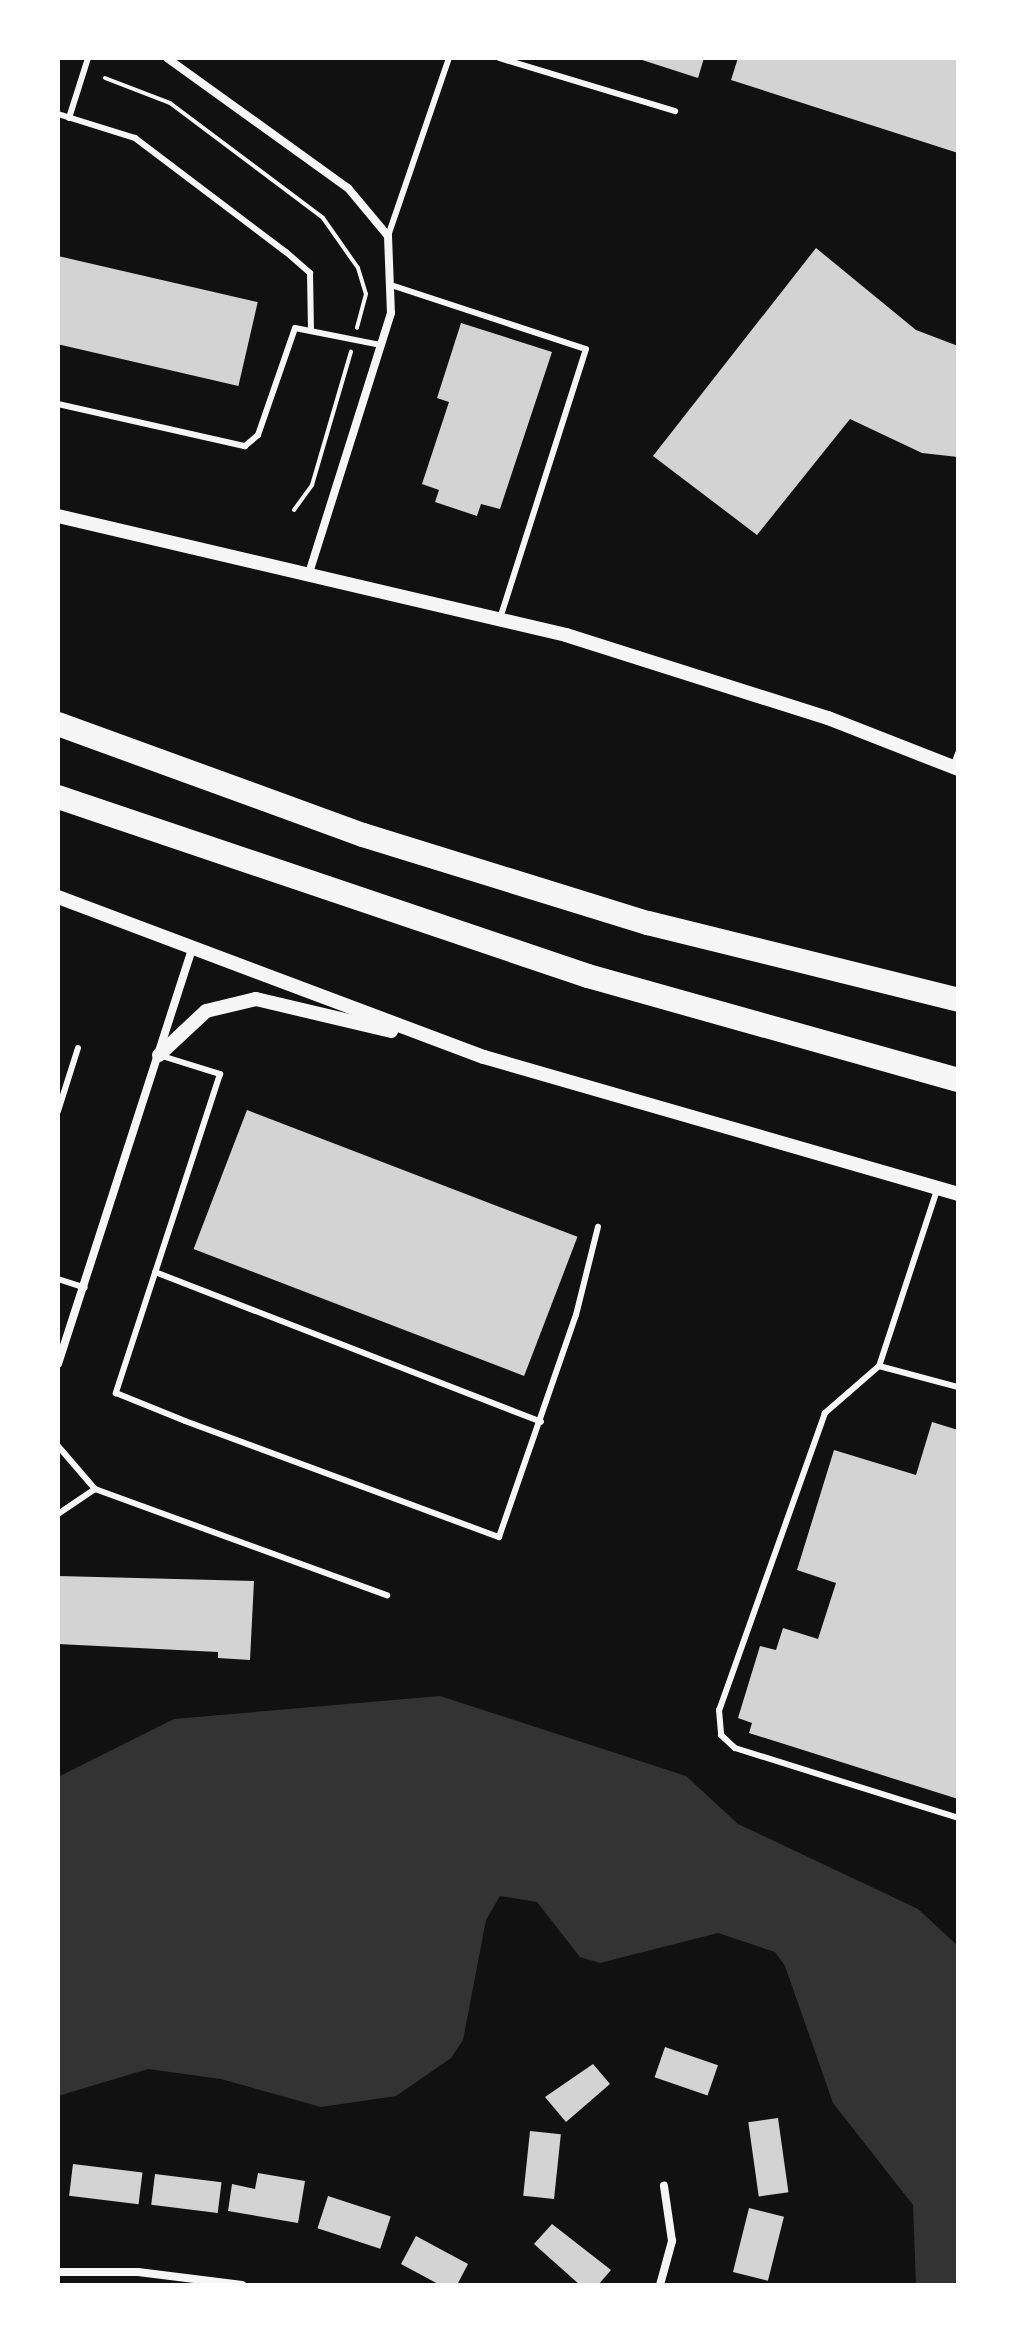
<!DOCTYPE html>
<style>
body{margin:0}
#map{position:relative;width:1016px;height:2343px;overflow:hidden;background:#111;font-family:Helvetica,sans-serif}
div>[style]{position:absolute}
.water>*{inset:0;background:#333}
.building>*{inset:0;background:#d3d3d3;transform-origin:0 0}
.path>*{height:4px;margin:-2px;padding:0 2px;transform-origin:2px;border-radius:2px;background:#f5f5f5}
.service>*{height:6px;margin:-3px;padding:0 3px;transform-origin:3px;border-radius:3px;background:#f5f5f5}
.minor>*{height:8px;margin:-4px;padding:0 4px;transform-origin:4px;border-radius:4px;background:#f5f5f5}
.tertiary>*{height:14px;margin:-7px;padding:0 7px;transform-origin:7px;border-radius:7px;background:#f5f5f5}
.motorway>*{height:24px;margin:-12px;padding:0 12px;transform-origin:12px;border-radius:12px;background:#f5f5f5}
span{translate:-50% -50%;white-space:nowrap;text-align:center;line-height:1.15;-webkit-text-stroke:6px #fff;paint-order:stroke}
.frame{position:absolute;inset:0;border:60px solid #fff;pointer-events:none}
</style>
<div id="map">
<div class="water">
<i style="clip-path:polygon(440px 1696px,686px 1776px,738px 1824px,918px 1909px,958px 1946px,958px 2285px,916px 2285px,913px 2205px,833px 2103px,785px 1966px,775px 1952px,718px 1933px,600px 1963px,580px 1957px,537px 1902px,500px 1896px,486px 1920px,463px 2040px,451px 2058px,396px 2096px,321px 2107px,221px 2079px,148px 2069px,58px 2096px,58px 1777px,174px 1719px)"></i>
</div>
<div class="building">
<i style="clip-path:polygon(636px 58px,704px 58px,698px 78px)"></i>
<i style="clip-path:polygon(738px 58px,958px 58px,958px 153px,731px 80px)"></i>
<i style="clip-path:polygon(816px 248px,916px 330px,958px 346px,958px 457px,922px 453px,850px 419px,757px 535px,653px 456px)"></i>
<i style="left:58px;top:256px;width:205px;height:86px;rotate:13deg"></i>
<i style="clip-path:polygon(461px 323px,552px 352px,500px 509px,481px 504px,477px 516px,435px 502px,439px 490px,422px 484px,449px 402px,437px 398px)"></i>
<i style="left:247px;top:1110px;width:354px;height:149px;rotate:21deg"></i>
<i style="clip-path:polygon(932px 1422px,958px 1430px,958px 1799px,749px 1733px,752px 1723px,738px 1718px,760px 1646px,776px 1650px,783px 1628px,818px 1639px,836px 1583px,797px 1570px,834px 1450px,916px 1475px)"></i>
<i style="clip-path:polygon(58px 1576px,254px 1581px,250px 1660px,218px 1658px,218px 1652px,58px 1644px)"></i>
<i style="left:665px;top:2047px;width:56px;height:32px;rotate:19deg"></i>
<i style="clip-path:polygon(593px 2064px,610px 2084px,566px 2122px,545px 2097px)"></i>
<i style="left:778px;top:2118px;width:75px;height:30px;rotate:82deg"></i>
<i style="left:530px;top:2131px;width:31px;height:65px;rotate:6deg"></i>
<i style="left:73px;top:2164px;width:70px;height:32px;rotate:7deg"></i>
<i style="clip-path:polygon(258px 2173px,305px 2181px,298px 2223px,228px 2211px,232px 2184px,255px 2189px)"></i>
<i style="left:155px;top:2174px;width:67px;height:31px;rotate:7deg"></i>
<i style="left:328px;top:2196px;width:66px;height:34px;rotate:18deg"></i>
<i style="left:749px;top:2208px;width:36px;height:66px;rotate:14deg"></i>
<i style="clip-path:polygon(552px 2224px,611px 2270px,598px 2285px,580px 2285px,534px 2244px)"></i>
<i style="clip-path:polygon(416px 2236px,468px 2264px,457px 2285px,440px 2285px,401px 2264px)"></i>
</div>
<div class="path">
<i style="left:105px;top:78px;width:70px;rotate:21deg"></i>
<i style="left:170px;top:103px;width:191px;rotate:36.9deg"></i>
<i style="left:323px;top:218px;width:61px;rotate:55deg"></i>
<i style="left:358px;top:268px;width:27px;rotate:73deg"></i>
<i style="left:366px;top:294px;width:35px;rotate:105deg"></i>
<i style="left:294px;top:510px;width:31px;rotate:-54deg"></i>
<i style="left:312px;top:485px;width:139px;rotate:-73.7deg"></i>
</div>
<div class="service">
<i style="left:499px;top:58px;width:184px;rotate:16.8deg"></i>
<i style="left:58px;top:114px;width:81px;rotate:17.3deg"></i>
<i style="left:135px;top:138px;width:189px;rotate:37.1deg"></i>
<i style="left:286px;top:252px;width:32px;rotate:41deg"></i>
<i style="left:310px;top:273px;width:55px;rotate:89deg"></i>
<i style="left:69px;top:118px;width:63px;rotate:-72.4deg"></i>
<i style="left:388px;top:236px;width:188px;rotate:-71.1deg"></i>
<i style="left:394px;top:286px;width:202px;rotate:18.2deg"></i>
<i style="left:586px;top:349px;width:282px;rotate:107.7deg"></i>
<i style="left:58px;top:404px;width:192px;rotate:12.7deg"></i>
<i style="left:245px;top:446px;width:17px;rotate:-40deg"></i>
<i style="left:258px;top:435px;width:113px;rotate:-70.9deg"></i>
<i style="left:295px;top:328px;width:88px;rotate:11.2deg"></i>
<i style="left:953px;top:767px;width:15px;rotate:-70deg"></i>
<i style="left:162px;top:1056px;width:61px;rotate:17.2deg"></i>
<i style="left:220px;top:1074px;width:336px;rotate:108.1deg"></i>
<i style="left:116px;top:1393px;width:74px;rotate:22.1deg"></i>
<i style="left:185px;top:1421px;width:335px;rotate:20.3deg"></i>
<i style="left:499px;top:1537px;width:235px;rotate:-70.9deg"></i>
<i style="left:576px;top:1315px;width:91px;rotate:-76deg"></i>
<i style="left:58px;top:1111px;width:66px;rotate:-72.4deg"></i>
<i style="left:937px;top:1190px;width:185px;rotate:108.2deg"></i>
<i style="left:879px;top:1366px;width:72px;rotate:139deg"></i>
<i style="left:825px;top:1413px;width:315px;rotate:109.6deg"></i>
<i style="left:719px;top:1710px;width:25px;rotate:85deg"></i>
<i style="left:721px;top:1735px;width:19px;rotate:43deg"></i>
<i style="left:735px;top:1748px;width:234px;rotate:17.4deg"></i>
<i style="left:155px;top:1272px;width:414px;rotate:21.2deg"></i>
<i style="left:58px;top:1279px;width:28px;rotate:18deg"></i>
<i style="left:879px;top:1366px;width:82px;rotate:14.9deg"></i>
<i style="left:58px;top:1446px;width:57px;rotate:49.3deg"></i>
<i style="left:58px;top:1514px;width:45px;rotate:-34deg"></i>
<i style="left:95px;top:1489px;width:311px;rotate:20deg"></i>
</div>
<div class="minor">
<i style="left:167px;top:58px;width:223px;rotate:35.7deg"></i>
<i style="left:348px;top:188px;width:62px;rotate:50.2deg"></i>
<i style="left:388px;top:236px;width:77px;rotate:87.8deg"></i>
<i style="left:391px;top:313px;width:273px;rotate:107.5deg"></i>
<i style="left:58px;top:1364px;width:434px;rotate:-72.1deg"></i>
<i style="left:58px;top:2272px;width:80px"></i>
<i style="left:138px;top:2272px;width:105px;rotate:7.1deg"></i>
<i style="left:660px;top:2285px;width:46px;rotate:-74.7deg"></i>
<i style="left:672px;top:2241px;width:56px;rotate:-98.3deg"></i>
</div>
<div class="tertiary">
<i style="left:58px;top:516px;width:522px;rotate:13.18deg"></i>
<i style="left:566px;top:635px;width:275px;rotate:17.6deg"></i>
<i style="left:828px;top:718px;width:140px;rotate:21.4deg"></i>
<i style="left:58px;top:897px;width:455px;rotate:20.6deg"></i>
<i style="left:484px;top:1057px;width:493px;rotate:16.1deg"></i>
<i style="left:159px;top:1055px;width:64px;rotate:-43.1deg"></i>
<i style="left:206px;top:1011px;width:51px;rotate:-13.5deg"></i>
<i style="left:256px;top:999px;width:139px;rotate:13.3deg"></i>
</div>
<div class="motorway">
<i style="left:58px;top:724px;width:325px;rotate:20deg"></i>
<i style="left:363px;top:835px;width:298px;rotate:17.2deg"></i>
<i style="left:648px;top:923px;width:319px;rotate:13.9deg"></i>
<i style="left:58px;top:797px;width:559px;rotate:18.66deg"></i>
<i style="left:588px;top:976px;width:384px;rotate:15.7deg"></i>
</div>
<div class="frame"></div>
</div>
